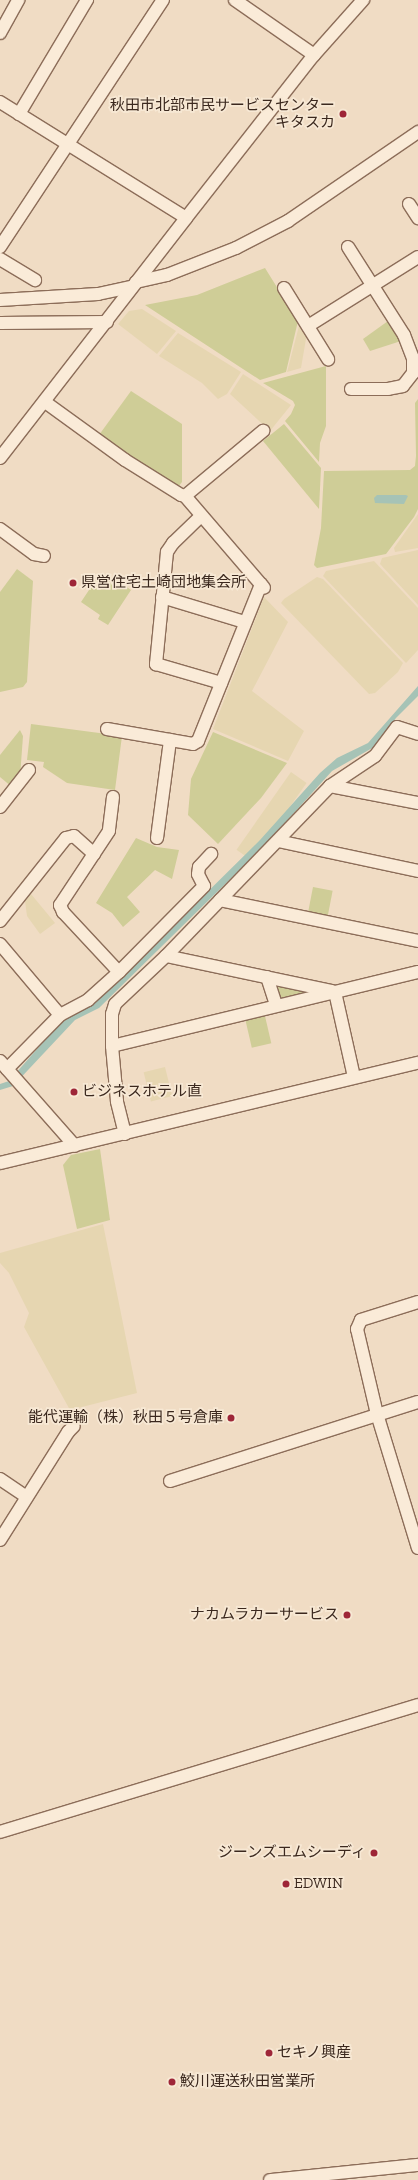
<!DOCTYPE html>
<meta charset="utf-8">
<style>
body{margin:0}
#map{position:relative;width:418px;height:2180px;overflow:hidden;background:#f0dcc4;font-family:"Zilla Slab","Noto Sans JP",serif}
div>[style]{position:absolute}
.farmland>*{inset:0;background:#e6d6b1;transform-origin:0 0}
.green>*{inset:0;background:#cfcd97;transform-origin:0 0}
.water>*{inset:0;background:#a6c3b6}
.roads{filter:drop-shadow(1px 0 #8c6d59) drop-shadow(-1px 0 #8c6d59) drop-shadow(0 1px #8c6d59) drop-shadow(0 -1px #8c6d59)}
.minor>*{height:12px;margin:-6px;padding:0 6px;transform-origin:6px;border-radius:6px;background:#faebd8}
.dots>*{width:11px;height:11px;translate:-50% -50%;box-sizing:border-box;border:2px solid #f7e8d4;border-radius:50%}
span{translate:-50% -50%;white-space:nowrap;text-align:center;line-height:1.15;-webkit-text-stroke:3.5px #f7e8d4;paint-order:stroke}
.poi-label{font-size:15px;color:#3b281e}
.right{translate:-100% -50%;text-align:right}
.left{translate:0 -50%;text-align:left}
</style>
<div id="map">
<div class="farmland">
<i style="clip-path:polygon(142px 309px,176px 331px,157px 354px,118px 324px,129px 311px)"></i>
<i style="clip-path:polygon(300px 322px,307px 333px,301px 368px,287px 372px)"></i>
<i style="clip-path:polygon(178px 333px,241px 372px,227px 394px,218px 399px,202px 383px,159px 356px)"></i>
<i style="clip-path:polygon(243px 374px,291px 405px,270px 431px,230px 394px)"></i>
<i style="clip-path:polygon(418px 514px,418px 548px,395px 552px,394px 548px)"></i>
<i style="clip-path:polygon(418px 550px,418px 605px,380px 564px,382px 558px)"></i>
<i style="clip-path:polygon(374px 561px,418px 608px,418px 650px,406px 663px,323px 576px,326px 571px)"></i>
<i style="clip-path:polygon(317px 577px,323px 579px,403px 663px,398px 672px,375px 693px,369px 694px,281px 603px,284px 599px)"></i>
<i style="clip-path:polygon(264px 597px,288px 622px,252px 691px,304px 731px,288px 761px,213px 729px)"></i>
<i style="left:291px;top:772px;width:19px;height:95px;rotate:35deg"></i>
<i style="clip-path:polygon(31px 894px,55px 923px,40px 934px,27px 916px,25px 901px)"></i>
<i style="left:165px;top:1067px;width:30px;height:22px;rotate:76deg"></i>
<i style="clip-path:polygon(103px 1224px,137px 1393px,70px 1410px,24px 1327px,29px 1313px,9px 1273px,0 1263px,0 1253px)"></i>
</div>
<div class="green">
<i style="clip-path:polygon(265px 268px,298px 321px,286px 372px,260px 380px,145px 305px,197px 295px)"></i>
<i style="clip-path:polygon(388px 321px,401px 341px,370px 351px,363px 339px)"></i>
<i style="clip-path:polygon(326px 366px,326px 426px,320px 443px,319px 462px,285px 421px,291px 414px,295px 405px,293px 401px,263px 383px)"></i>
<i style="clip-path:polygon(131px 391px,182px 424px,182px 482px,178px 487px,99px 435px)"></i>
<i style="clip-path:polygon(418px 399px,418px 509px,414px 517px,386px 554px,317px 568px,314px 565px,321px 528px,324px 471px,410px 470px,415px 466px,416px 456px,415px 403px)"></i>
<i style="clip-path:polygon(284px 424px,321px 468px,319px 509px,263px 441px)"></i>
<i style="clip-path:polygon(17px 569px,33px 581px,27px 682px,23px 687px,0 692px,0 592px)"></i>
<i style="clip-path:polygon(97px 578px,115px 579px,131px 590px,108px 625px,98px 619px,100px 615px,81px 602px)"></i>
<i style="clip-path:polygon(31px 724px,122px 736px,115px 790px,67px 783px,43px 767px,44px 762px,27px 760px)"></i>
<i style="clip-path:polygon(20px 730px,23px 736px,20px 777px,12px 787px,0 777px,0 755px)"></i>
<i style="clip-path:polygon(213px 732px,287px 763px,261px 798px,218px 844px,188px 815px,191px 779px)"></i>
<i style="clip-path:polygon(136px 838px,157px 847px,179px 850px,172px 879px,155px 870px,127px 897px,140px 912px,123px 927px,112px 913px,96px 903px)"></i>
<i style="left:313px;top:887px;width:20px;height:28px;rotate:11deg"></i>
<i style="clip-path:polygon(273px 984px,304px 990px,307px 993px,278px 1000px)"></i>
<i style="left:265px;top:1016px;width:28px;height:20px;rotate:77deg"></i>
<i style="clip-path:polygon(100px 1149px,110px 1220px,77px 1229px,63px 1165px,71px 1155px)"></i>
</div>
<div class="water">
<i style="clip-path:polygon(377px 495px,406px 495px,408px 496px,404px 504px,375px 503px,374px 498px)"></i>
<i style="clip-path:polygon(418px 686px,418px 696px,396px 718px,374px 747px,332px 771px,265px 845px,99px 1008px,75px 1020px,13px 1086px,0 1090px,0 1084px,9px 1081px,58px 1025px,101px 997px,260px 840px,320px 773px,337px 758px,368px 743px)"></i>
</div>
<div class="roads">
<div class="minor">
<i style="left:235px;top:0;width:96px;rotate:34.8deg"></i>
<i style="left:0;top:33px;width:38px;rotate:-61deg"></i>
<i style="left:0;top:102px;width:219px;rotate:31.9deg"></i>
<i style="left:19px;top:114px;width:133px;rotate:-59.2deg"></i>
<i style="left:409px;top:204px;width:17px;rotate:57deg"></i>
<i style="left:0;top:247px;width:296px;rotate:-56.6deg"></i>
<i style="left:348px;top:247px;width:104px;rotate:57.5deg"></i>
<i style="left:404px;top:335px;width:25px;rotate:69deg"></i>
<i style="left:413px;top:358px;width:15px;rotate:90deg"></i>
<i style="left:413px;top:373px;width:16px;rotate:128deg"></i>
<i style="left:403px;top:386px;width:15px;rotate:169deg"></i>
<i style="left:388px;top:389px;width:37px;rotate:180deg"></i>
<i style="left:0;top:259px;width:41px;rotate:31deg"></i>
<i style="left:136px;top:282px;width:32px;rotate:-13deg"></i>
<i style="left:167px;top:275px;width:74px;rotate:-21.4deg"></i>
<i style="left:236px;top:248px;width:59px;rotate:-27.4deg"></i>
<i style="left:288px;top:221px;width:158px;rotate:-34.4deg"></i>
<i style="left:284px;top:288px;width:84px;rotate:58.2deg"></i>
<i style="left:0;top:300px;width:98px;rotate:-3.5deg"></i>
<i style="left:98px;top:294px;width:35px;rotate:-12deg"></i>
<i style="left:0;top:323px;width:107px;rotate:-0.5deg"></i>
<i style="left:308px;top:326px;width:130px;rotate:-32.1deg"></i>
<i style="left:45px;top:402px;width:99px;rotate:35.9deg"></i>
<i style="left:125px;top:460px;width:66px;rotate:32deg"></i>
<i style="left:181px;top:495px;width:4px;rotate:14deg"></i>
<i style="left:185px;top:496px;width:102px;rotate:-39.8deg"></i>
<i style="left:0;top:458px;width:304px;rotate:-52.2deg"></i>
<i style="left:186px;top:218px;width:207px;rotate:-51.9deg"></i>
<i style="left:314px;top:55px;width:74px;rotate:-48.3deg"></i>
<i style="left:185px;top:496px;width:121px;rotate:49.3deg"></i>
<i style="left:201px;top:516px;width:39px;rotate:136deg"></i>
<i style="left:173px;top:543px;width:11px;rotate:124deg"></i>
<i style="left:167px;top:552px;width:113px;rotate:95.6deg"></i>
<i style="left:156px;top:664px;width:68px;rotate:16.3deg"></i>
<i style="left:0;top:529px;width:42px;rotate:36.3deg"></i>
<i style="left:34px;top:554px;width:10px;rotate:11deg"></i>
<i style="left:162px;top:597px;width:87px;rotate:16.8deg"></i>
<i style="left:107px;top:729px;width:87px;rotate:9.9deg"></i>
<i style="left:193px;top:744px;width:6px;rotate:-31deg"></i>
<i style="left:198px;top:741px;width:169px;rotate:-68.1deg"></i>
<i style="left:330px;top:786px;width:90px;rotate:10.9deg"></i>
<i style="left:113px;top:797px;width:34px;rotate:97deg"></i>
<i style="left:109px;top:831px;width:89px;rotate:123.5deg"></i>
<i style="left:60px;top:905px;width:8px;rotate:67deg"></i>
<i style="left:63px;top:912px;width:82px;rotate:47deg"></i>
<i style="left:0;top:807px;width:47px;rotate:-51.9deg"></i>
<i style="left:157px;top:838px;width:99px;rotate:-82.4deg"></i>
<i style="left:278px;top:841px;width:143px;rotate:12.1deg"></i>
<i style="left:220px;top:900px;width:202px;rotate:11.7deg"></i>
<i style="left:0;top:921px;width:106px;rotate:-51.5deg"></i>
<i style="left:66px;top:838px;width:8px;rotate:-14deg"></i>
<i style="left:74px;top:836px;width:27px;rotate:42deg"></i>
<i style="left:0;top:944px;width:93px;rotate:49.8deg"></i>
<i style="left:166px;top:956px;width:170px;rotate:11.9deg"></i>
<i style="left:267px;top:977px;width:29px;rotate:72deg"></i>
<i style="left:335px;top:992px;width:87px;rotate:77.4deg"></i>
<i style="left:112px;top:1046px;width:315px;rotate:-13.6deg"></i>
<i style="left:0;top:1061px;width:113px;rotate:48.6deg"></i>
<i style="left:7px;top:1069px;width:76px;rotate:-45.5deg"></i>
<i style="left:60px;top:1015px;width:32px;rotate:-28deg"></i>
<i style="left:88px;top:1000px;width:42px;rotate:-42.1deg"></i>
<i style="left:119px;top:972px;width:121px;rotate:-45.3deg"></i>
<i style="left:204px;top:886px;width:13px;rotate:-117deg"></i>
<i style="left:198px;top:874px;width:7px;rotate:-82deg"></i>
<i style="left:199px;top:867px;width:18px;rotate:-47deg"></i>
<i style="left:125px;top:1134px;width:34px;rotate:-104deg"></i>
<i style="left:117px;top:1101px;width:55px;rotate:-95.2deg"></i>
<i style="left:112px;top:1046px;width:32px;rotate:-90deg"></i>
<i style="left:112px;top:1014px;width:10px;rotate:-73deg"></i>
<i style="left:115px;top:1004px;width:70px;rotate:-43.3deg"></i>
<i style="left:166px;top:956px;width:236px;rotate:-46deg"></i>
<i style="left:330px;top:786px;width:54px;rotate:-33.7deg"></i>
<i style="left:375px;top:756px;width:36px;rotate:-53deg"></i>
<i style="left:397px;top:727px;width:22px;rotate:18deg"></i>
<i style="left:0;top:1163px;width:430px;rotate:-13.5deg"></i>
<i style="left:418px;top:1302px;width:60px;rotate:162.5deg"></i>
<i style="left:361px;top:1320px;width:10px;rotate:114deg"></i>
<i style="left:357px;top:1329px;width:87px;rotate:76.8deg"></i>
<i style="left:377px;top:1414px;width:140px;rotate:73deg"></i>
<i style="left:0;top:1479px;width:32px;rotate:34deg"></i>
<i style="left:170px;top:1481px;width:260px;rotate:-17.7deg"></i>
<i style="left:0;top:1540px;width:128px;rotate:-57.8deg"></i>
<i style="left:68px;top:1432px;width:8px;rotate:-45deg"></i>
<i style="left:0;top:1832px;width:437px;rotate:-16.9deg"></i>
<i style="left:270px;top:2180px;width:149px;rotate:-5.8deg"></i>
</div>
</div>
<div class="dots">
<i style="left:343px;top:114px;background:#9e2638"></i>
<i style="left:73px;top:583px;background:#9e2638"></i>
<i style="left:74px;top:1092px;background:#9e2638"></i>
<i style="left:231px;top:1418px;background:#9e2638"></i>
<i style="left:347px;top:1615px;background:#9e2638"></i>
<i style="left:374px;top:1853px;background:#9e2638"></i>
<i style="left:286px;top:1884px;background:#9e2638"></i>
<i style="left:269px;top:2053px;background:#9e2638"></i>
<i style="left:172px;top:2082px;background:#9e2638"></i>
</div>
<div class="poi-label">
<span class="right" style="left:335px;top:114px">秋田市北部市民サービスセンター<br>キタスカ</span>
<span class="left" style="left:81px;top:583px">県営住宅土崎団地集会所</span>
<span class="left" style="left:82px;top:1092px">ビジネスホテル直</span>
<span class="right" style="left:223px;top:1418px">能代運輸（株）秋田５号倉庫</span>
<span class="right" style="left:339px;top:1615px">ナカムラカーサービス</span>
<span class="right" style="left:366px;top:1853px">ジーンズエムシーディ</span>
<span class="left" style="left:294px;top:1884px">EDWIN</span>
<span class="left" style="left:277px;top:2053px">セキノ興産</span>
<span class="left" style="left:180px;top:2082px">鮫川運送秋田営業所</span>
</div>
</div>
